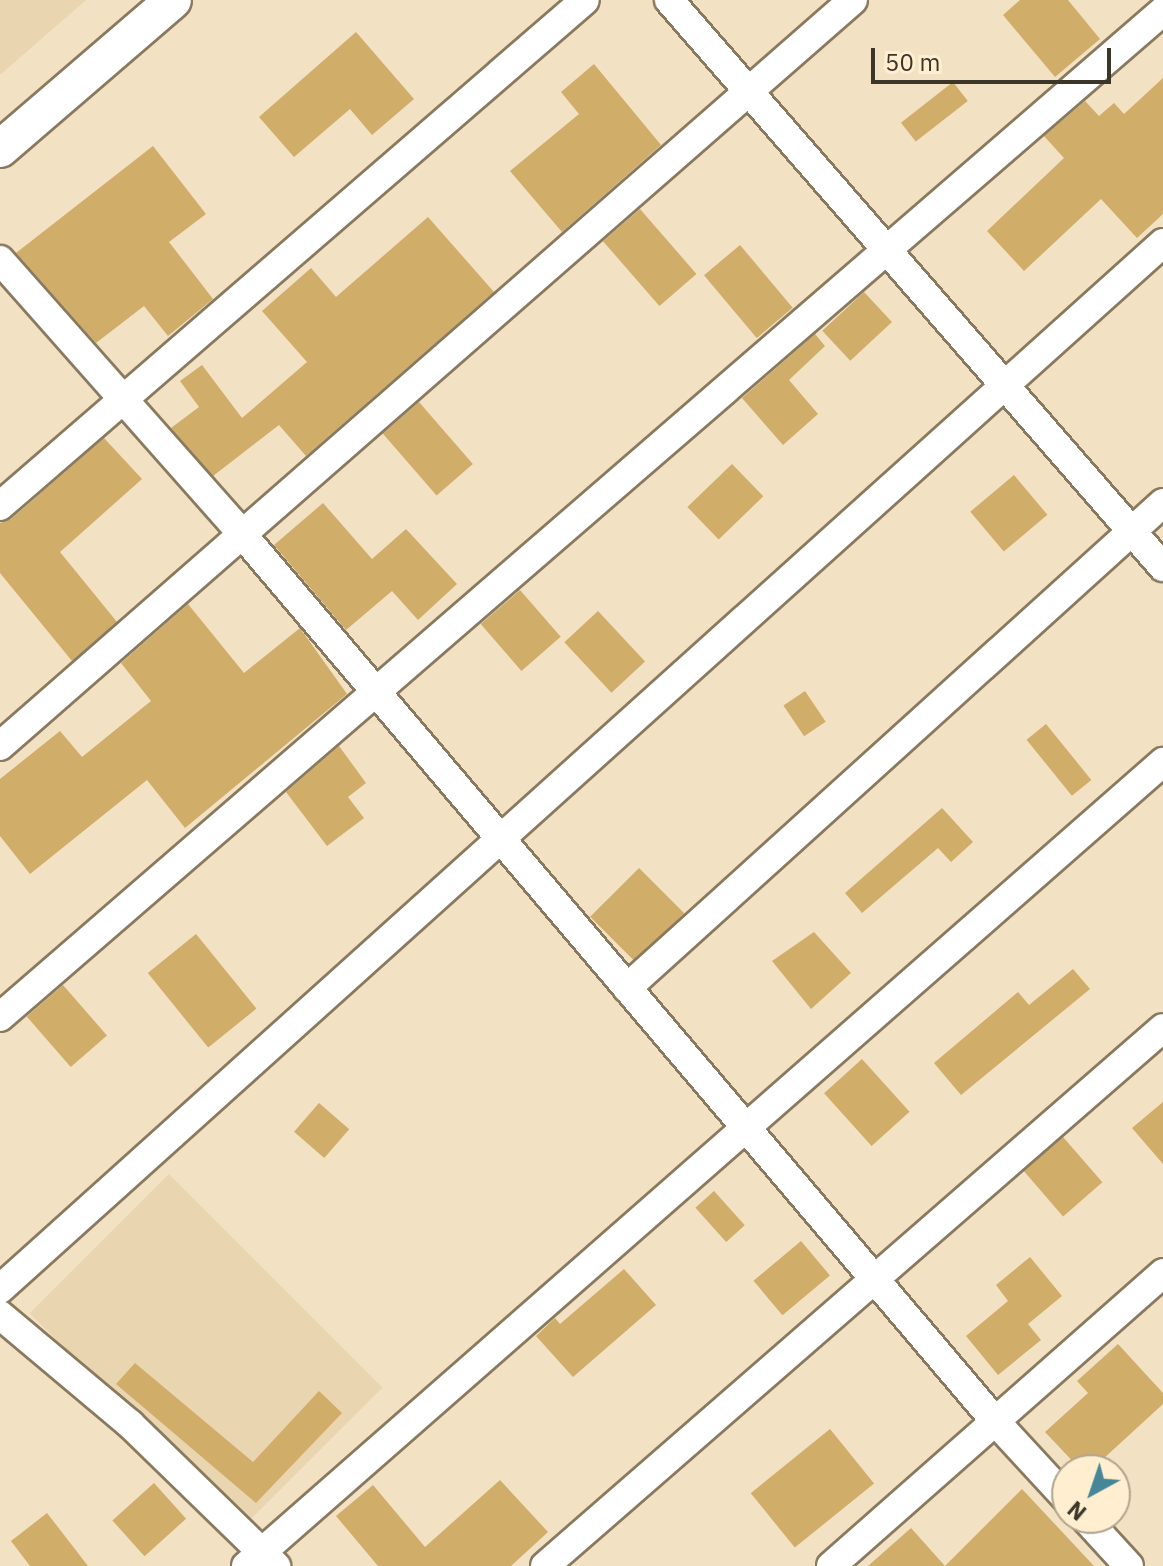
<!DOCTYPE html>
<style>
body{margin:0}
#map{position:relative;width:1163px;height:1566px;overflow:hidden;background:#f2e1c3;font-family:"IBM Plex Sans",sans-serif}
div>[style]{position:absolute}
.built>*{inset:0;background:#e9d5b0;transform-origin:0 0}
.building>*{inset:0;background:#d0ad69;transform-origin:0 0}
.roads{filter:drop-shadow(2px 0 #897a5f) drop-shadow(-2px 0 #897a5f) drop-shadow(0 2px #897a5f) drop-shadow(0 -2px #897a5f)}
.minor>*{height:28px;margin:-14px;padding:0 14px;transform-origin:14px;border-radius:14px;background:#fff}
.tertiary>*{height:36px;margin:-18px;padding:0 18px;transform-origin:18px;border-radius:18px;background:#fff}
span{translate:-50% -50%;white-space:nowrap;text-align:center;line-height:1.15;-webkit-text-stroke:8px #ffefd0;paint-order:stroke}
.north{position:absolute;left:1051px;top:1454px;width:80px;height:80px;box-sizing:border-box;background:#ffefd0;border:2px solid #b1a58e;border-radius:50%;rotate:220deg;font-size:22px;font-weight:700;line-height:32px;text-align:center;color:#3c362a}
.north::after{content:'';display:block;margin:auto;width:28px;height:36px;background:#458798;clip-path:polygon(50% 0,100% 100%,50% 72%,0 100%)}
.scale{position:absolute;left:871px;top:48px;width:240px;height:36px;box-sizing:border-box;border:4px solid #3c362a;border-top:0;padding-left:10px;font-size:24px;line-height:28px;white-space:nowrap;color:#3c362a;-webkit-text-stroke:6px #ffefd0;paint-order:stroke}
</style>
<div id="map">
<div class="built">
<i style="clip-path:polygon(0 0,86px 0,0 75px)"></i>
<i style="left:169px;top:1174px;width:302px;height:197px;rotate:45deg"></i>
</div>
<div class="building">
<i style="clip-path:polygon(1020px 0,1068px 0,1100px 39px,1055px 77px,1003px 15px)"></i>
<i style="clip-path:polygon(356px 32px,414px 99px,372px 135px,350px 109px,294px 157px,259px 117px)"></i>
<i style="clip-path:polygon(594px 64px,661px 145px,562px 232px,510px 171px,579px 114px,561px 92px)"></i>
<i style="clip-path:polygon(1163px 78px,1163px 214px,1137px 238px,1101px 199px,1024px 271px,987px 231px,1064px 158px,1044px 136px,1085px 101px,1099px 116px,1114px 103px,1124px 114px)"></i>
<i style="left:953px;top:82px;width:24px;height:66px;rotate:52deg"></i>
<i style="clip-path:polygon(153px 146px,206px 214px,169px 242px,213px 299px,168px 336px,144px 306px,96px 343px,16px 253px)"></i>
<i style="left:640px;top:209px;width:86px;height:49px;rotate:49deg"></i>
<i style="clip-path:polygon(428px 217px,494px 292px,306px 456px,279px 425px,213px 476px,171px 428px,199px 407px,180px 381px,202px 365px,242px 418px,307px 362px,262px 311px,311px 268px,336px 297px)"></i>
<i style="left:740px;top:245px;width:82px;height:47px;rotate:50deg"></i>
<i style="left:864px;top:292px;width:41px;height:57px;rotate:47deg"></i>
<i style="clip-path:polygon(815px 334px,825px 346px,789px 380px,818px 414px,783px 445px,742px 398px)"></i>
<i style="left:419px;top:402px;width:82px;height:48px;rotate:49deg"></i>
<i style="clip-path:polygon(104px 438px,142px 479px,60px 552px,117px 622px,72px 661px,0 573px,0 523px,11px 519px)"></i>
<i style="left:732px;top:464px;width:45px;height:62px;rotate:46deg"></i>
<i style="left:1014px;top:475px;width:52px;height:57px;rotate:50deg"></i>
<i style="clip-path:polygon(323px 503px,372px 559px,406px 529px,457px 584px,418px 620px,392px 591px,346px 630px,274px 545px)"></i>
<i style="left:520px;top:590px;width:62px;height:52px;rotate:49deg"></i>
<i style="clip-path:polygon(188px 604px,244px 673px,300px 628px,347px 694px,185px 828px,147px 780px,30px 874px,0 836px,0 779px,60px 731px,82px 757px,151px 701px,121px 663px)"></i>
<i style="left:598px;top:611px;width:69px;height:46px;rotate:47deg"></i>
<i style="left:805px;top:691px;width:37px;height:26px;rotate:56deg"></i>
<i style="left:1046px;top:724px;width:72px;height:25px;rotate:51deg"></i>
<i style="clip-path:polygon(339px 746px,366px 783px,348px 797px,364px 818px,327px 846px,286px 792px)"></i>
<i style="clip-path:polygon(942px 808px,973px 842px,951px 862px,938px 848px,862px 913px,845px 893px)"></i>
<i style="left:639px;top:868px;width:64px;height:69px;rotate:45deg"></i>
<i style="clip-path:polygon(814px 932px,851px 973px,811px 1009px,772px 961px)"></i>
<i style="left:196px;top:934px;width:96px;height:62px;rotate:51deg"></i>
<i style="clip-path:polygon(1073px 969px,1090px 989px,961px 1095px,934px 1063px,1018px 992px,1029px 1005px)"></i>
<i style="left:63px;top:985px;width:67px;height:48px;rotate:49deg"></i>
<i style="left:862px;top:1059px;width:71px;height:51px;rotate:48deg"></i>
<i style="clip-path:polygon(1163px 1102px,1163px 1164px,1132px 1128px)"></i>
<i style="left:319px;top:1103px;width:40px;height:38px;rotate:41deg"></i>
<i style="left:1063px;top:1137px;width:60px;height:52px;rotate:49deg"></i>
<i style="left:714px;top:1191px;width:46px;height:25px;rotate:48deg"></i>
<i style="left:801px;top:1241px;width:45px;height:62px;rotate:50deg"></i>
<i style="clip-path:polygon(1030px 1257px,1062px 1296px,1028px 1324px,1041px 1340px,998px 1375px,966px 1336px,1008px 1301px,996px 1285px)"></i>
<i style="clip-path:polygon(624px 1269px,656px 1305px,573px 1377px,536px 1336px,555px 1318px,560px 1324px)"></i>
<i style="clip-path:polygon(1118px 1344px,1163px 1393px,1163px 1404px,1091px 1470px,1081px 1470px,1045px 1432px,1088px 1393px,1077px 1381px)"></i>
<i style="clip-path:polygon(135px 1363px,253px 1462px,319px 1391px,342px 1413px,256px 1503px,116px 1384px)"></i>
<i style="left:830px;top:1429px;width:70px;height:102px;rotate:51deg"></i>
<i style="clip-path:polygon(500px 1480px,548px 1532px,511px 1566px,378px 1566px,336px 1516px,373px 1485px,425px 1547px)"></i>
<i style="left:154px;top:1483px;width:48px;height:56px;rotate:48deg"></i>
<i style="clip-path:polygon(1022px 1489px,1094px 1566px,868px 1566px,911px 1528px,945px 1566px)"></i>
<i style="clip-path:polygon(47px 1513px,71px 1544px,88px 1566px,30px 1566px,11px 1541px)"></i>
</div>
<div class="roads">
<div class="minor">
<i style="left:669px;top:0;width:752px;rotate:48.94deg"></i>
<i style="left:0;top:260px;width:366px;rotate:48.5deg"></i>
<i style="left:242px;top:534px;width:1164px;rotate:49.67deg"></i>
<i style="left:995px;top:1421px;width:106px;rotate:47.3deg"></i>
<i style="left:0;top:506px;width:773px;rotate:-40.86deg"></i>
<i style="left:0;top:746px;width:1133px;rotate:-41.17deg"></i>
<i style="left:627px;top:988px;width:723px;rotate:-42.14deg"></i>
<i style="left:0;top:1017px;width:1538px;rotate:-40.86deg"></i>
<i style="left:0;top:1289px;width:1564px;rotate:-41.97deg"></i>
<i style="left:0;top:1315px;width:170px;rotate:40deg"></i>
<i style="left:130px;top:1424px;width:204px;rotate:44.2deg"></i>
<i style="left:1085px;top:1518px;width:65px;rotate:47.5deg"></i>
<i style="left:246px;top:1566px;width:1220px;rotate:-41.24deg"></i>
<i style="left:545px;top:1566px;width:819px;rotate:-41.04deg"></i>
<i style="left:831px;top:1566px;width:443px;rotate:-41.4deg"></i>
</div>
<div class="tertiary">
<i style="left:0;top:149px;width:228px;rotate:-40.7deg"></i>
</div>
</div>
<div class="north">N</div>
<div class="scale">50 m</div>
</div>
